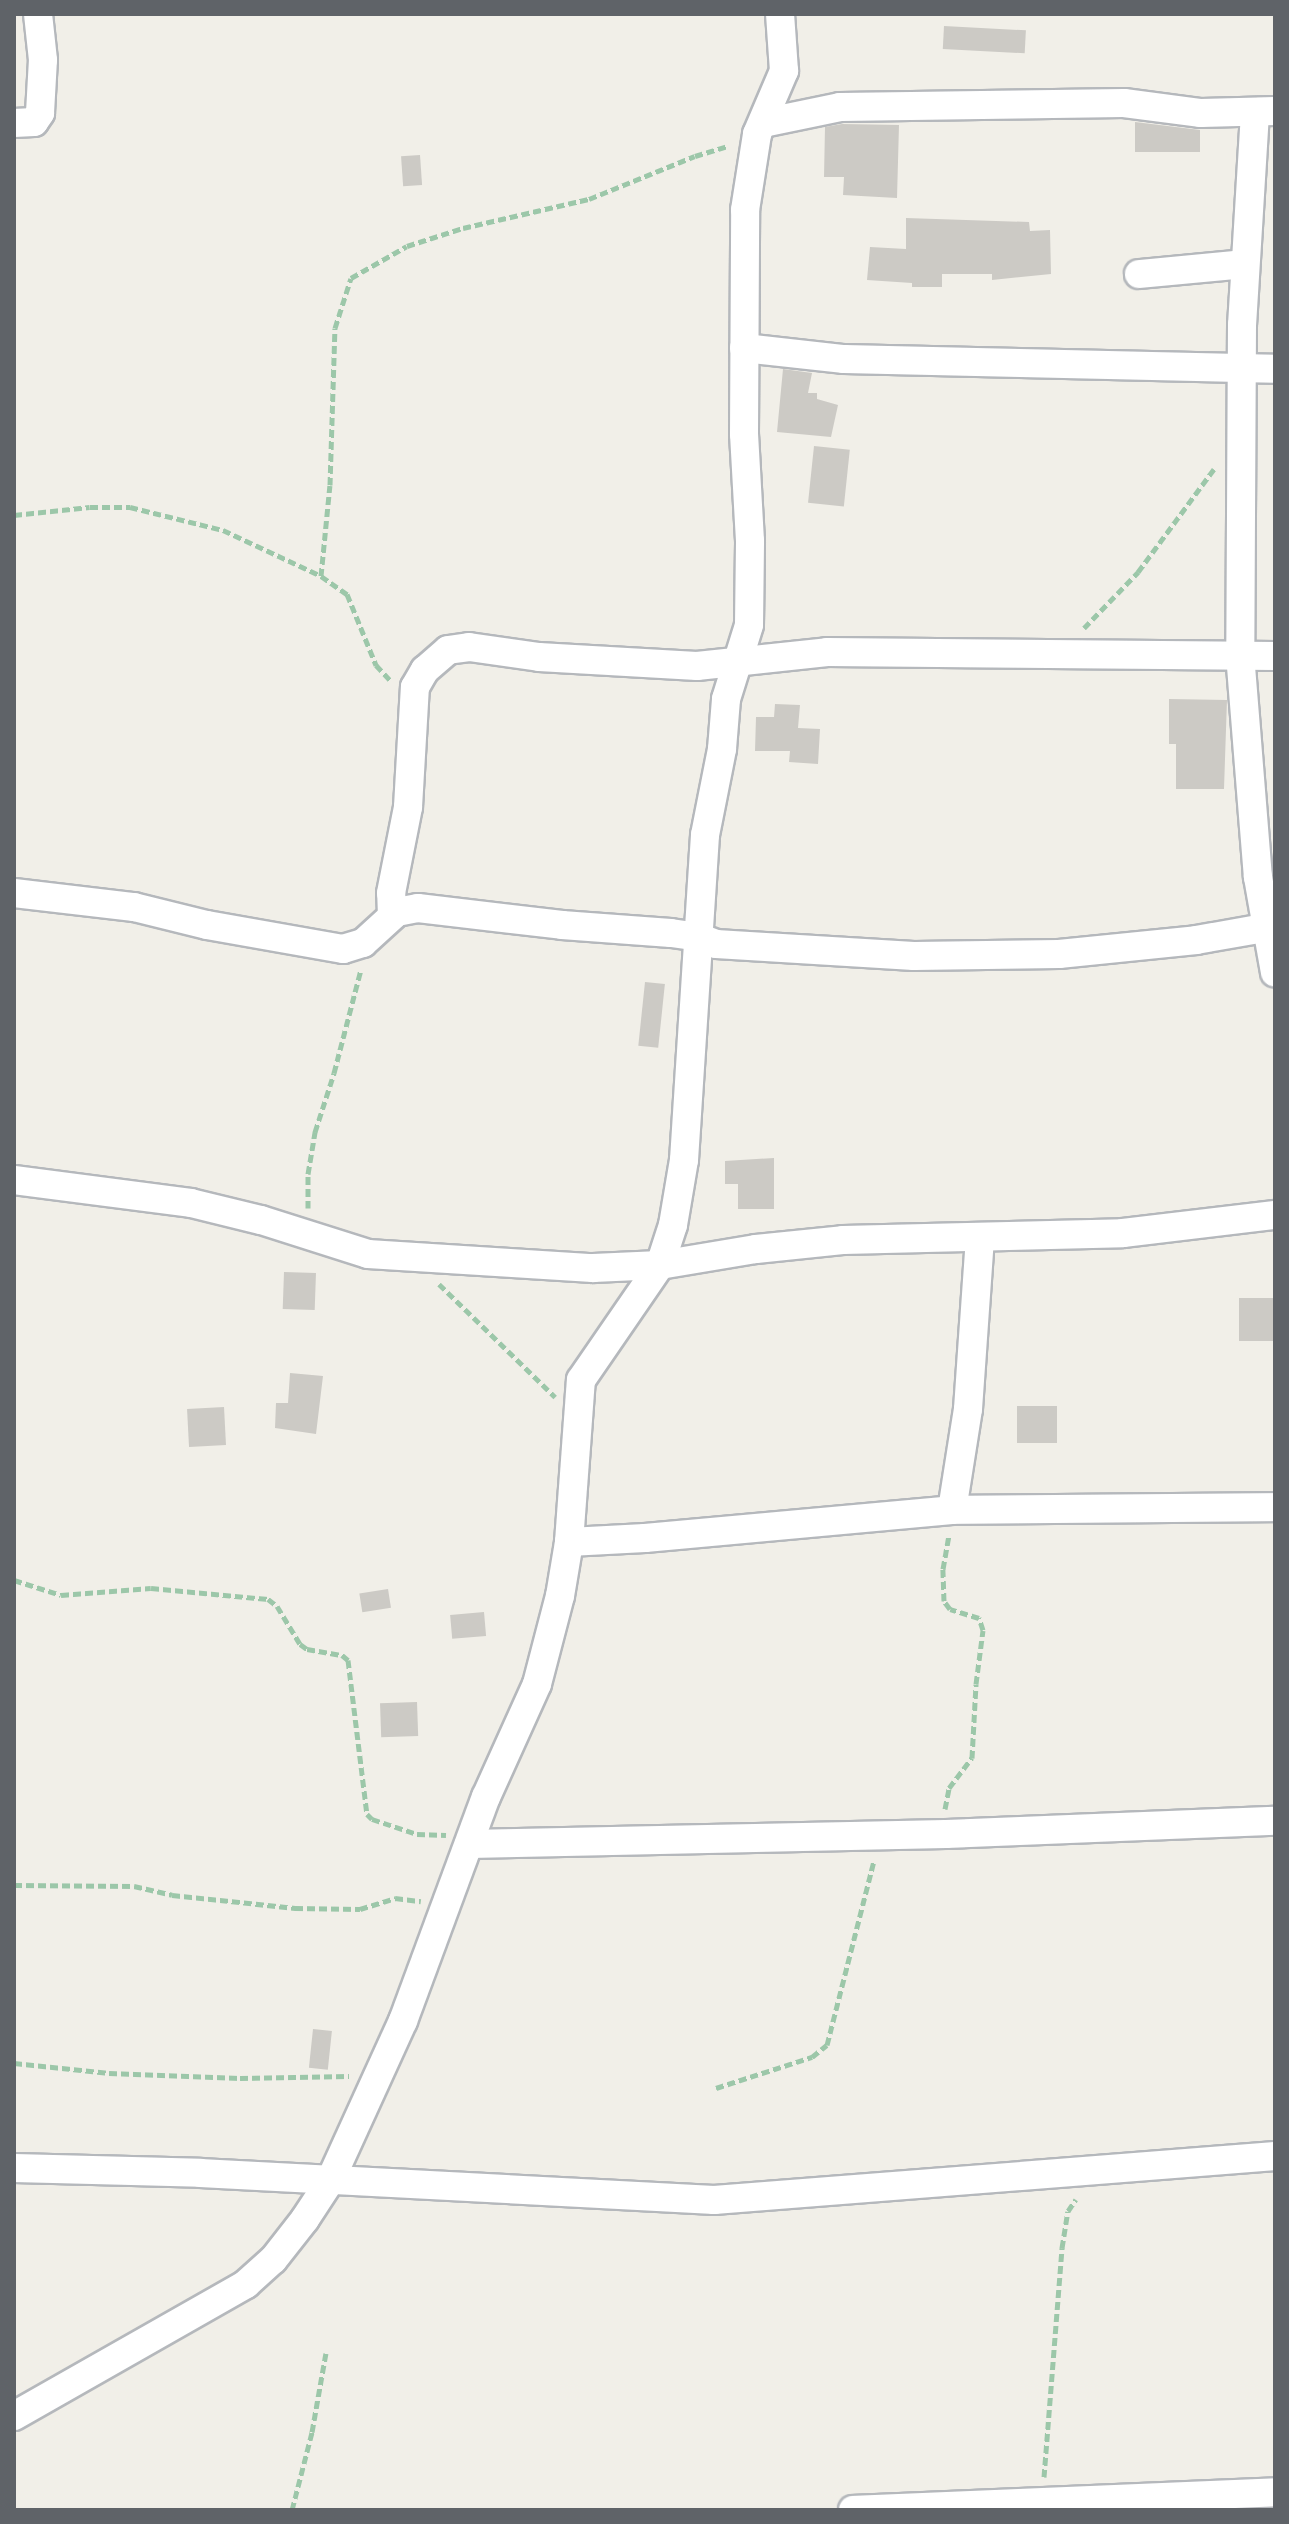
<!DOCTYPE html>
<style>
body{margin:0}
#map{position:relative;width:1289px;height:2524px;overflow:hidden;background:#f1efe8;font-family:"PT Sans",sans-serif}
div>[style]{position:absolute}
.building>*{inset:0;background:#cccac5;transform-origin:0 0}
.path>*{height:5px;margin-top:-2.5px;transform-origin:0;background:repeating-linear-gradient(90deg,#9cc7a9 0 8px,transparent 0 12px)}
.roads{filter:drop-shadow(2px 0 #b5b8bc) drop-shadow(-2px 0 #b5b8bc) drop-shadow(0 2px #b5b8bc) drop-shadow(0 -2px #b5b8bc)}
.minor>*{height:28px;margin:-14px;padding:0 14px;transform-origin:14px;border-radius:14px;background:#fff}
span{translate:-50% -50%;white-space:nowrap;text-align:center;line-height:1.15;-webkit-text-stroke:6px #fff;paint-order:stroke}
.frame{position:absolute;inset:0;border:16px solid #5f6368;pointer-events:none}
</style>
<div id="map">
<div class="building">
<i style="left:944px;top:26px;width:82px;height:23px;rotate:3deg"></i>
<i style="clip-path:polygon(1135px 122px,1200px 130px,1200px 152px,1135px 152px)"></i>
<i style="clip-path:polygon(842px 124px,899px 125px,897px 198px,843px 195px,844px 177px,824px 177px,825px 127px)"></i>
<i style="left:420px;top:155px;width:30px;height:19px;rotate:86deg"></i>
<i style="clip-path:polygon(906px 218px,1029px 222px,1030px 231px,1050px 230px,1051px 274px,992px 280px,992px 274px,942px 274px,942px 287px,912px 287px,912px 283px,867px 280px,870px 247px,906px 249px)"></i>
<i style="clip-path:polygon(783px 369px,812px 373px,808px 393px,817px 393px,817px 399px,838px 405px,831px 437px,777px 432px)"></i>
<i style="left:814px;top:446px;width:36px;height:57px;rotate:6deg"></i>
<i style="clip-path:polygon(1169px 699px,1227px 700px,1224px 789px,1176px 789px,1176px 744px,1169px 744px)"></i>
<i style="clip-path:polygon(775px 704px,800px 705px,798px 728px,820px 729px,818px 764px,789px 762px,790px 751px,755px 751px,756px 717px,774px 717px)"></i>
<i style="left:645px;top:982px;width:20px;height:64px;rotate:6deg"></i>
<i style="clip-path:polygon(774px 1158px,774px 1209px,738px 1209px,738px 1184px,725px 1184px,725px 1161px)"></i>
<i style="left:284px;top:1272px;width:32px;height:37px;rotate:2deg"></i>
<i style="left:1275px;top:1298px;width:43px;height:36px;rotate:90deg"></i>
<i style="clip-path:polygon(290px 1373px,323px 1376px,316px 1434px,275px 1428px,276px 1403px,288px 1403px)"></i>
<i style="left:1017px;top:1406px;width:40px;height:37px"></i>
<i style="left:224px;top:1407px;width:38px;height:37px;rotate:87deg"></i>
<i style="left:388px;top:1589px;width:19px;height:29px;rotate:81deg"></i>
<i style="left:484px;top:1612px;width:24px;height:34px;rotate:85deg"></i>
<i style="left:417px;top:1702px;width:34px;height:37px;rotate:88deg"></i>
<i style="left:313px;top:2029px;width:19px;height:39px;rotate:6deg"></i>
</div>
<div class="path">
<i style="left:14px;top:515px;width:76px;rotate:-6deg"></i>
<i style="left:90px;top:507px;width:40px"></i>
<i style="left:130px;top:507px;width:96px;rotate:13.9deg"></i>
<i style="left:223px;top:530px;width:108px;rotate:25.1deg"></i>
<i style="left:321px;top:576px;width:32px;rotate:35deg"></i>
<i style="left:347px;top:594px;width:77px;rotate:67.8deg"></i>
<i style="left:376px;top:665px;width:21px;rotate:47deg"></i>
<i style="left:321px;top:576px;width:91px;rotate:-84.4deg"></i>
<i style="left:330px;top:485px;width:157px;rotate:-88.2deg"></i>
<i style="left:335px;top:328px;width:52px;rotate:-72.3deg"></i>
<i style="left:351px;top:278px;width:64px;rotate:-29.7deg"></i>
<i style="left:407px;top:246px;width:59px;rotate:-17.8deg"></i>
<i style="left:463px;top:228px;width:129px;rotate:-13deg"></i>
<i style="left:589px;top:199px;width:114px;rotate:-22.1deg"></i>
<i style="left:695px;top:156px;width:34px;rotate:-17deg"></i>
<i style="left:1084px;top:628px;width:78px;rotate:-46deg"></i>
<i style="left:1138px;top:572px;width:128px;rotate:-53.6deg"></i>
<i style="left:308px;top:1208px;width:34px;rotate:-90deg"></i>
<i style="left:308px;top:1174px;width:43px;rotate:-80.5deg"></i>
<i style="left:315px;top:1132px;width:62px;rotate:-72.1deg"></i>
<i style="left:334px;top:1073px;width:107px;rotate:-75.4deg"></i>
<i style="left:439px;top:1284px;width:162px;rotate:44.2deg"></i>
<i style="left:14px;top:1580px;width:49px;rotate:17.7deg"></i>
<i style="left:61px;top:1595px;width:90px;rotate:-4.4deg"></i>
<i style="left:151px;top:1588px;width:118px;rotate:5.4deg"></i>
<i style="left:268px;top:1599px;width:11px;rotate:38deg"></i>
<i style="left:277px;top:1606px;width:44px;rotate:58.8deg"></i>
<i style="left:300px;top:1644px;width:9px;rotate:36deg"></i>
<i style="left:307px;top:1649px;width:36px;rotate:10deg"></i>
<i style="left:342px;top:1655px;width:8px;rotate:40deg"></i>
<i style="left:348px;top:1660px;width:155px;rotate:83deg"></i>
<i style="left:367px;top:1814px;width:7px;rotate:45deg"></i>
<i style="left:372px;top:1819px;width:47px;rotate:18.4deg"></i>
<i style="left:417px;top:1834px;width:29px;rotate:2deg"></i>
<i style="left:945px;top:1809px;width:21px;rotate:-79deg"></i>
<i style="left:949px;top:1788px;width:38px;rotate:-53deg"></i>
<i style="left:972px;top:1758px;width:74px;rotate:-86.9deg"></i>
<i style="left:976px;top:1684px;width:54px;rotate:-82.6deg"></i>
<i style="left:983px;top:1630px;width:13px;rotate:-108deg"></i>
<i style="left:979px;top:1618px;width:30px;rotate:-163deg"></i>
<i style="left:950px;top:1609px;width:10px;rotate:-127deg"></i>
<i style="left:944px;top:1601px;width:32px;rotate:-92deg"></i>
<i style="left:943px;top:1569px;width:35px;rotate:-80deg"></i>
<i style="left:14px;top:1885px;width:120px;rotate:0.5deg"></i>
<i style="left:134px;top:1886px;width:39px;rotate:13deg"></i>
<i style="left:172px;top:1895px;width:124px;rotate:6deg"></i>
<i style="left:295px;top:1908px;width:65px;rotate:0.9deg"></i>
<i style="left:360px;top:1909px;width:37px;rotate:-17deg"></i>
<i style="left:395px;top:1898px;width:26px;rotate:7deg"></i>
<i style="left:14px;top:2063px;width:96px;rotate:6deg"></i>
<i style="left:109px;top:2073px;width:131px;rotate:2.2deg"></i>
<i style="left:240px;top:2078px;width:109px;rotate:-1.1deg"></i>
<i style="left:716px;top:2088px;width:101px;rotate:-17.9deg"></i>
<i style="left:812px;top:2057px;width:19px;rotate:-39deg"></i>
<i style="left:827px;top:2045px;width:191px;rotate:-75.7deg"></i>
<i style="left:1044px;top:2477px;width:230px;rotate:-85.5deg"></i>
<i style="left:1062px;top:2248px;width:37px;rotate:-81deg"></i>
<i style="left:1068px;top:2211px;width:14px;rotate:-56deg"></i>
<i style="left:292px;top:2510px;width:81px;rotate:-75.6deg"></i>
<i style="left:312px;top:2432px;width:80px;rotate:-80deg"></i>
</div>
<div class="roads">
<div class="minor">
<i style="left:1255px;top:113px;width:212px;rotate:93.5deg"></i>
<i style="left:1242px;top:325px;width:329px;rotate:90.3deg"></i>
<i style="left:1240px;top:654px;width:224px;rotate:85.4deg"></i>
<i style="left:1258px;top:877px;width:97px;rotate:79.9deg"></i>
<i style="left:14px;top:123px;width:20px;rotate:-3deg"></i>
<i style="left:34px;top:122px;width:11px;rotate:-56deg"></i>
<i style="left:40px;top:113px;width:53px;rotate:-86.8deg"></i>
<i style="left:43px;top:60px;width:46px;rotate:-96.2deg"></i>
<i style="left:763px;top:123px;width:79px;rotate:-11.7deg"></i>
<i style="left:840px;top:107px;width:284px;rotate:-0.8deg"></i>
<i style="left:1124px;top:103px;width:78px;rotate:7.4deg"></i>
<i style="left:1201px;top:113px;width:74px;rotate:-1.5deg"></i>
<i style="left:1139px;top:274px;width:106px;rotate:-5.4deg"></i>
<i style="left:744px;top:348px;width:101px;rotate:6.3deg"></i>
<i style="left:844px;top:359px;width:431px;rotate:1.3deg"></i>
<i style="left:14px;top:893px;width:121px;rotate:6.7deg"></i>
<i style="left:134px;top:907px;width:75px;rotate:13.9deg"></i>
<i style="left:207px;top:925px;width:138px;rotate:10deg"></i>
<i style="left:343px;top:949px;width:21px;rotate:-17deg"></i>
<i style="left:363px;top:943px;width:46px;rotate:-42.4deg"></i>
<i style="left:397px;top:912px;width:21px;rotate:-11deg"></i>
<i style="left:418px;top:908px;width:145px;rotate:6.7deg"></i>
<i style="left:562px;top:925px;width:109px;rotate:4.2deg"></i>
<i style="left:671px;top:933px;width:27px;rotate:8deg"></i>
<i style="left:698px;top:937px;width:19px;rotate:21deg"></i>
<i style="left:716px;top:944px;width:198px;rotate:3.5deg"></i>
<i style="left:914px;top:956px;width:145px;rotate:-0.8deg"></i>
<i style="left:1059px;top:954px;width:138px;rotate:-5.8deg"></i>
<i style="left:1196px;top:940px;width:80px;rotate:-10deg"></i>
<i style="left:392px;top:916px;width:23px;rotate:-92deg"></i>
<i style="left:391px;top:893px;width:88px;rotate:-78.8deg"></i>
<i style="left:408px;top:807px;width:120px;rotate:-86.7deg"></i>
<i style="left:415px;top:687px;width:20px;rotate:-60deg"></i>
<i style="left:425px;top:670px;width:30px;rotate:-41deg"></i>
<i style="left:448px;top:650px;width:21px;rotate:-8deg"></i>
<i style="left:469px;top:647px;width:71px;rotate:8.1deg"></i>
<i style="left:539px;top:657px;width:158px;rotate:3.3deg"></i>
<i style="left:697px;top:666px;width:131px;rotate:-6.1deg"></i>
<i style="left:827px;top:652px;width:448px;rotate:0.5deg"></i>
<i style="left:14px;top:1180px;width:178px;rotate:7.4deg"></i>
<i style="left:191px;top:1203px;width:72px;rotate:13.7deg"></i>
<i style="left:261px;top:1220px;width:112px;rotate:17.6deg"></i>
<i style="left:368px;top:1254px;width:225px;rotate:3.6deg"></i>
<i style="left:593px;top:1268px;width:67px;rotate:-2.6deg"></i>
<i style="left:660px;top:1265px;width:97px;rotate:-9.5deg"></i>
<i style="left:756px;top:1249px;width:87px;rotate:-5.9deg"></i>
<i style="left:843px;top:1240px;width:280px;rotate:-1.4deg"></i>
<i style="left:1123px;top:1233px;width:153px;rotate:-6.8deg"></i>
<i style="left:952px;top:1510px;width:102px;rotate:-81deg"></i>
<i style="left:968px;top:1409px;width:171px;rotate:-86deg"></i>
<i style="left:569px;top:1542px;width:76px;rotate:-3deg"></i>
<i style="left:645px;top:1538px;width:308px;rotate:-5.2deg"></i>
<i style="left:952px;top:1510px;width:323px;rotate:-0.5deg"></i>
<i style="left:469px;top:1844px;width:477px;rotate:-1.2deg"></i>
<i style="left:946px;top:1834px;width:329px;rotate:-2.3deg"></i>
<i style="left:14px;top:2168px;width:186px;rotate:1.5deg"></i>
<i style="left:200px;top:2173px;width:515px;rotate:3.01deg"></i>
<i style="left:714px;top:2200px;width:563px;rotate:-4.48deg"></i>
<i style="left:14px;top:2416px;width:267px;rotate:-29.6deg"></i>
<i style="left:246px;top:2284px;width:36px;rotate:-42deg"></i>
<i style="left:273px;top:2260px;width:52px;rotate:-52deg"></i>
<i style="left:305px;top:2219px;width:45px;rotate:-56.7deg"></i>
<i style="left:330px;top:2181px;width:176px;rotate:-65.5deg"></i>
<i style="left:403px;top:2021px;width:239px;rotate:-69.7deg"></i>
<i style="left:486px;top:1797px;width:124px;rotate:-65.7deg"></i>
<i style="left:537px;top:1684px;width:91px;rotate:-75.4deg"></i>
<i style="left:560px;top:1596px;width:55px;rotate:-80.5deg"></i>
<i style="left:569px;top:1542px;width:162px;rotate:-85.8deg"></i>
<i style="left:581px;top:1380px;width:140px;rotate:-55.5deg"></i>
<i style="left:660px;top:1265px;width:42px;rotate:-72deg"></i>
<i style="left:673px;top:1225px;width:66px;rotate:-80.4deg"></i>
<i style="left:684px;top:1160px;width:326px;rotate:-86.3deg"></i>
<i style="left:705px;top:835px;width:88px;rotate:-78.8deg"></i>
<i style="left:722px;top:749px;width:50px;rotate:-85.4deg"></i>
<i style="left:726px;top:699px;width:77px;rotate:-72.7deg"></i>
<i style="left:749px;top:625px;width:84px;rotate:-89.3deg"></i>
<i style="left:750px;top:541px;width:107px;rotate:-93.2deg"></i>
<i style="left:744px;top:434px;width:224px;rotate:-89.7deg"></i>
<i style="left:745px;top:210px;width:77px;rotate:-81deg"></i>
<i style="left:757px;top:134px;width:69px;rotate:-66.8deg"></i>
<i style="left:784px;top:71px;width:57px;rotate:-94deg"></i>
<i style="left:853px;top:2510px;width:422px;rotate:-2.4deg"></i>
</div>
</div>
<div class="frame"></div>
</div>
